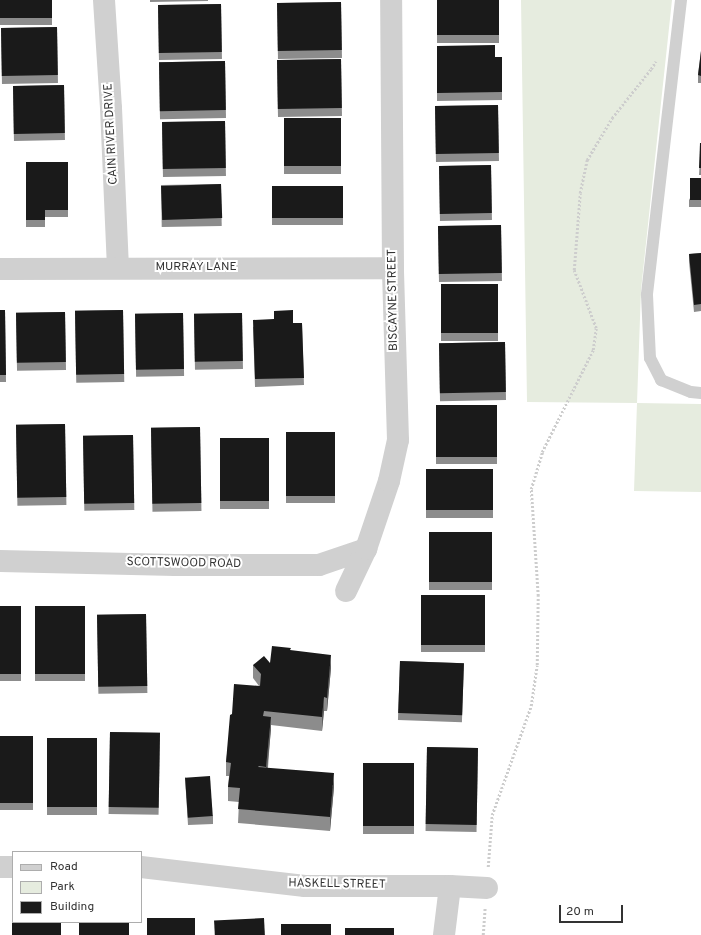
<!DOCTYPE html>
<style>
body{margin:0}
#map{position:relative;width:701px;height:935px;overflow:hidden;background:#fff;font-family:Overpass,sans-serif}
div>[style]{position:absolute}
.green>*{inset:0;background:#e6ecdf}
.path>*{height:2.5px;margin-top:-1.25px;transform-origin:0;background:repeating-linear-gradient(90deg,#cdcdcd 0 2px,transparent 0 4px)}
.lane>*{height:12px;margin:-6px;padding:0 6px;transform-origin:6px;border-radius:6px;background:#d0d0d0}
.street>*{height:22px;margin:-11px;padding:0 11px;transform-origin:11px;border-radius:11px;background:#d0d0d0}
.wall>*{inset:0;background:#8c8c8c;transform-origin:0 0}
.shaded-wall>*{inset:0;background:#5f5f5f}
.building>*{inset:0;background:#1a1a1a;transform-origin:0 0}
span{translate:-50% -50%;white-space:nowrap;text-align:center;line-height:1.15;-webkit-text-stroke:4px #fff;paint-order:stroke}
.street-label{font-size:12px;color:#333}
.legend{position:absolute;left:12px;top:851px;width:130px;height:72px;box-sizing:border-box;background:#fff;border:1px solid #adadad;margin:0;padding:5px 7px;list-style:none;font-size:12px;color:#333}
.legend li{display:flex;align-items:center;gap:8px;height:20px}
.legend b{width:20px;border:1px solid #adadad}
.scale{position:absolute;left:559px;top:905px;width:64px;height:18px;box-sizing:border-box;border:2px solid #333;border-top:0;padding-left:5px;font-size:12px;line-height:14px;white-space:nowrap;color:#333;-webkit-text-stroke:3px #fff;paint-order:stroke}
</style>
<div id="map">
<div class="green">
<i style="clip-path:polygon(521px 0,672px 0,641px 290px,637px 403px,701px 404px,701px 492px,634px 491px,637px 403px,527px 402px)"></i>
</div>
<div class="path">
<i style="left:488px;top:867px;width:52px;rotate:-85.6deg"></i>
<i style="left:492px;top:815px;width:116px;rotate:-70.3deg"></i>
<i style="left:531px;top:706px;width:41px;rotate:-81.7deg"></i>
<i style="left:537px;top:665px;width:69px;rotate:-89.2deg"></i>
<i style="left:538px;top:596px;width:107px;rotate:-93.7deg"></i>
<i style="left:531px;top:489px;width:39px;rotate:-73deg"></i>
<i style="left:542px;top:452px;width:114px;rotate:-63.4deg"></i>
<i style="left:593px;top:350px;width:22px;rotate:-82deg"></i>
<i style="left:596px;top:328px;width:62px;rotate:-110.8deg"></i>
<i style="left:574px;top:270px;width:77px;rotate:-85.5deg"></i>
<i style="left:580px;top:193px;width:34px;rotate:-78deg"></i>
<i style="left:587px;top:160px;width:49px;rotate:-59.2deg"></i>
<i style="left:612px;top:118px;width:63px;rotate:-51.5deg"></i>
<i style="left:651px;top:69px;width:9px;rotate:-58deg"></i>
<i style="left:483px;top:935px;width:27px;rotate:-86deg"></i>
</div>
<div class="lane">
<i style="left:681px;top:0;width:297px;rotate:96.6deg"></i>
<i style="left:647px;top:295px;width:63px;rotate:87.3deg"></i>
<i style="left:650px;top:358px;width:25px;rotate:63deg"></i>
<i style="left:661px;top:380px;width:32px;rotate:22deg"></i>
<i style="left:691px;top:392px;width:10px;rotate:6deg"></i>
</div>
<div class="street">
<i style="left:104px;top:0;width:108px;rotate:86.3deg"></i>
<i style="left:111px;top:108px;width:159px;rotate:87.5deg"></i>
<i style="left:0;top:269px;width:393px;rotate:-0.1deg"></i>
<i style="left:0;top:561px;width:175px;rotate:1.3deg"></i>
<i style="left:175px;top:565px;width:144px"></i>
<i style="left:319px;top:565px;width:50px;rotate:-18.8deg"></i>
<i style="left:346px;top:591px;width:47px;rotate:-64.5deg"></i>
<i style="left:366px;top:549px;width:72px;rotate:-71.3deg"></i>
<i style="left:389px;top:481px;width:42px;rotate:-77.6deg"></i>
<i style="left:398px;top:440px;width:172px;rotate:-91.7deg"></i>
<i style="left:393px;top:268px;width:268px;rotate:-90.4deg"></i>
<i style="left:0;top:867px;width:13px"></i>
<i style="left:141px;top:867px;width:165px;rotate:6.6deg"></i>
<i style="left:305px;top:886px;width:145px"></i>
<i style="left:450px;top:886px;width:37px;rotate:3deg"></i>
<i style="left:444px;top:935px;width:49px;rotate:-83deg"></i>
</div>
<div class="wall">
<i style="left:0;top:0;width:52px;height:25px"></i>
<i style="clip-path:polygon(150px 0,208px 0,208px 1px,150px 2px)"></i>
<i style="left:437px;top:0;width:62px;height:43px"></i>
<i style="left:341px;top:2px;width:56px;height:64px;rotate:89deg"></i>
<i style="left:221px;top:4px;width:55px;height:63px;rotate:89deg"></i>
<i style="left:57px;top:27px;width:56px;height:56px;rotate:89deg"></i>
<i style="clip-path:polygon(437px 46px,495px 57px,502px 57px,502px 100px,437px 101px)"></i>
<i style="clip-path:polygon(701px 51px,701px 83px,698px 83px,698px 75px)"></i>
<i style="left:341px;top:59px;width:57px;height:64px;rotate:89deg"></i>
<i style="left:225px;top:61px;width:57px;height:66px;rotate:89deg"></i>
<i style="left:64px;top:85px;width:55px;height:51px;rotate:89deg"></i>
<i style="left:498px;top:105px;width:56px;height:63px;rotate:89deg"></i>
<i style="left:341px;top:118px;width:56px;height:57px;rotate:90deg"></i>
<i style="left:225px;top:121px;width:55px;height:63px;rotate:89deg"></i>
<i style="clip-path:polygon(701px 143px,701px 175px,699px 175px)"></i>
<i style="clip-path:polygon(26px 162px,68px 162px,68px 217px,45px 217px,45px 227px,26px 227px)"></i>
<i style="left:491px;top:165px;width:55px;height:52px;rotate:89deg"></i>
<i style="clip-path:polygon(701px 178px,701px 207px,689px 207px,689px 200px)"></i>
<i style="left:221px;top:184px;width:42px;height:60px;rotate:89deg"></i>
<i style="left:343px;top:186px;width:39px;height:71px;rotate:90deg"></i>
<i style="left:501px;top:225px;width:56px;height:63px;rotate:89deg"></i>
<i style="clip-path:polygon(701px 253px,701px 311px,694px 312px,689px 262px,689px 254px)"></i>
<i style="left:441px;top:284px;width:57px;height:57px"></i>
<i style="clip-path:polygon(0 310px,5px 310px,6px 382px,0 382px)"></i>
<i style="left:123px;top:310px;width:72px;height:48px;rotate:89deg"></i>
<i style="clip-path:polygon(274px 311px,293px 323px,302px 323px,304px 385px,255px 387px,253px 327px,274px 319px)"></i>
<i style="left:65px;top:312px;width:58px;height:49px;rotate:89deg"></i>
<i style="left:183px;top:313px;width:63px;height:48px;rotate:89deg"></i>
<i style="left:242px;top:313px;width:56px;height:48px;rotate:89deg"></i>
<i style="left:505px;top:342px;width:58px;height:66px;rotate:89deg"></i>
<i style="left:436px;top:405px;width:61px;height:59px"></i>
<i style="left:65px;top:424px;width:81px;height:49px;rotate:89deg"></i>
<i style="left:200px;top:427px;width:84px;height:49px;rotate:89deg"></i>
<i style="left:286px;top:432px;width:49px;height:71px"></i>
<i style="left:133px;top:435px;width:75px;height:50px;rotate:89deg"></i>
<i style="left:220px;top:438px;width:49px;height:71px"></i>
<i style="left:426px;top:469px;width:67px;height:49px"></i>
<i style="left:492px;top:532px;width:58px;height:63px;rotate:90deg"></i>
<i style="left:421px;top:595px;width:64px;height:57px"></i>
<i style="left:0;top:606px;width:21px;height:75px"></i>
<i style="left:35px;top:606px;width:50px;height:75px"></i>
<i style="left:146px;top:614px;width:79px;height:49px;rotate:89deg"></i>
<i style="clip-path:polygon(291px 651px,331px 668px,327px 711px,324px 711px,322px 731px,271px 725px,268px 768px,334px 787px,330px 831px,238px 823px,239px 802px,228px 801px,228px 787px,229px 776px,226px 776px,226px 762px,232px 714px,259px 686px,253px 678px,253px 665px,270px 663px)"></i>
<i style="left:400px;top:661px;width:64px;height:59px;rotate:2deg"></i>
<i style="left:110px;top:732px;width:50px;height:82px;rotate:1deg"></i>
<i style="left:0;top:736px;width:33px;height:74px"></i>
<i style="left:47px;top:738px;width:50px;height:77px"></i>
<i style="left:427px;top:747px;width:51px;height:84px;rotate:1deg"></i>
<i style="left:363px;top:763px;width:51px;height:71px"></i>
<i style="clip-path:polygon(185px 777px,213px 816px,213px 824px,188px 825px)"></i>
</div>
<div class="shaded-wall">
<i style="clip-path:polygon(331px 655px,331px 668px,327px 711px,327px 698px)"></i>
<i style="clip-path:polygon(324px 697px,324px 711px,322px 731px,322px 717px)"></i>
<i style="clip-path:polygon(271px 717px,271px 730px,266px 780px,266px 767px)"></i>
<i style="clip-path:polygon(334px 773px,334px 787px,330px 831px,330px 817px)"></i>
</div>
<div class="building">
<i style="left:0;top:0;width:52px;height:18px"></i>
<i style="left:437px;top:0;width:62px;height:35px"></i>
<i style="left:341px;top:2px;width:48px;height:64px;rotate:89deg"></i>
<i style="left:221px;top:4px;width:48px;height:63px;rotate:89deg"></i>
<i style="left:57px;top:27px;width:48px;height:56px;rotate:89deg"></i>
<i style="clip-path:polygon(495px 45px,495px 57px,502px 57px,502px 92px,437px 93px,437px 46px)"></i>
<i style="clip-path:polygon(701px 51px,701px 76px,698px 75px)"></i>
<i style="left:341px;top:59px;width:49px;height:64px;rotate:89deg"></i>
<i style="left:225px;top:61px;width:49px;height:66px;rotate:89deg"></i>
<i style="left:64px;top:85px;width:48px;height:51px;rotate:89deg"></i>
<i style="left:498px;top:105px;width:48px;height:63px;rotate:89deg"></i>
<i style="left:341px;top:118px;width:48px;height:57px;rotate:90deg"></i>
<i style="left:225px;top:121px;width:47px;height:63px;rotate:89deg"></i>
<i style="clip-path:polygon(700px 143px,701px 143px,701px 168px,699px 168px)"></i>
<i style="clip-path:polygon(26px 162px,68px 162px,68px 210px,45px 210px,45px 220px,26px 220px)"></i>
<i style="left:491px;top:165px;width:48px;height:52px;rotate:89deg"></i>
<i style="left:690px;top:178px;width:11px;height:22px"></i>
<i style="left:221px;top:184px;width:34px;height:60px;rotate:88deg"></i>
<i style="left:343px;top:186px;width:32px;height:71px;rotate:90deg"></i>
<i style="left:501px;top:225px;width:48px;height:63px;rotate:89deg"></i>
<i style="clip-path:polygon(701px 253px,701px 304px,694px 305px,689px 254px)"></i>
<i style="left:441px;top:284px;width:57px;height:49px"></i>
<i style="clip-path:polygon(0 310px,5px 310px,6px 375px,0 375px)"></i>
<i style="left:123px;top:310px;width:64px;height:48px;rotate:89deg"></i>
<i style="clip-path:polygon(293px 310px,293px 323px,302px 323px,304px 378px,255px 379px,253px 320px,274px 319px,274px 311px)"></i>
<i style="left:65px;top:312px;width:50px;height:49px;rotate:89deg"></i>
<i style="left:183px;top:313px;width:56px;height:48px;rotate:89deg"></i>
<i style="left:242px;top:313px;width:48px;height:48px;rotate:89deg"></i>
<i style="left:505px;top:342px;width:50px;height:66px;rotate:89deg"></i>
<i style="left:436px;top:405px;width:61px;height:52px"></i>
<i style="left:65px;top:424px;width:73px;height:49px;rotate:89deg"></i>
<i style="left:200px;top:427px;width:76px;height:49px;rotate:89deg"></i>
<i style="left:286px;top:432px;width:49px;height:64px"></i>
<i style="left:133px;top:435px;width:68px;height:50px;rotate:89deg"></i>
<i style="left:220px;top:438px;width:49px;height:63px"></i>
<i style="left:426px;top:469px;width:67px;height:41px"></i>
<i style="left:492px;top:532px;width:50px;height:63px;rotate:90deg"></i>
<i style="left:421px;top:595px;width:64px;height:50px"></i>
<i style="left:0;top:606px;width:21px;height:68px"></i>
<i style="left:35px;top:606px;width:50px;height:68px"></i>
<i style="left:146px;top:614px;width:72px;height:49px;rotate:89deg"></i>
<i style="clip-path:polygon(272px 646px,291px 648px,290px 650px,331px 655px,327px 698px,324px 697px,322px 717px,264px 711px,263px 716px,271px 717px,266px 767px,259px 766px,258px 767px,334px 773px,330px 817px,238px 809px,240px 788px,228px 787px,231px 763px,226px 762px,230px 715px,232px 714px,234px 684px,260px 686px,261px 674px,253px 665px,264px 656px,270px 663px)"></i>
<i style="left:400px;top:661px;width:64px;height:52px;rotate:2deg"></i>
<i style="left:110px;top:732px;width:50px;height:75px;rotate:1deg"></i>
<i style="left:0;top:736px;width:33px;height:67px"></i>
<i style="left:47px;top:738px;width:50px;height:69px"></i>
<i style="left:427px;top:747px;width:51px;height:77px;rotate:1deg"></i>
<i style="left:363px;top:763px;width:51px;height:63px"></i>
<i style="left:210px;top:776px;width:40px;height:25px;rotate:86deg"></i>
<i style="clip-path:polygon(12px 907px,13px 907px,13px 922px,61px 922px,61px 935px,12px 935px)"></i>
<i style="left:147px;top:918px;width:48px;height:17px"></i>
<i style="left:264px;top:918px;width:17px;height:50px;rotate:87deg"></i>
<i style="left:79px;top:922px;width:50px;height:13px"></i>
<i style="left:281px;top:924px;width:50px;height:11px"></i>
<i style="left:345px;top:928px;width:49px;height:7px"></i>
</div>
<div class="street-label">
<span style="left:112px;top:134px;rotate:-93deg">CAIN RIVER DRIVE</span>
<span style="left:196px;top:268px">MURRAY LANE</span>
<span style="left:394px;top:300px;rotate:-91deg">BISCAYNE STREET</span>
<span style="left:184px;top:564px;rotate:1deg">SCOTTSWOOD ROAD</span>
<span style="left:337px;top:885px;rotate:1deg">HASKELL STREET</span>
</div>
<ul class="legend">
<li><b style="height:5px;background:#d0d0d0"></b>Road</li>
<li><b style="height:11px;background:#e6ecdf"></b>Park</li>
<li><b style="height:11px;background:#1a1a1a"></b>Building</li>
</ul>
<div class="scale">20 m</div>
</div>
